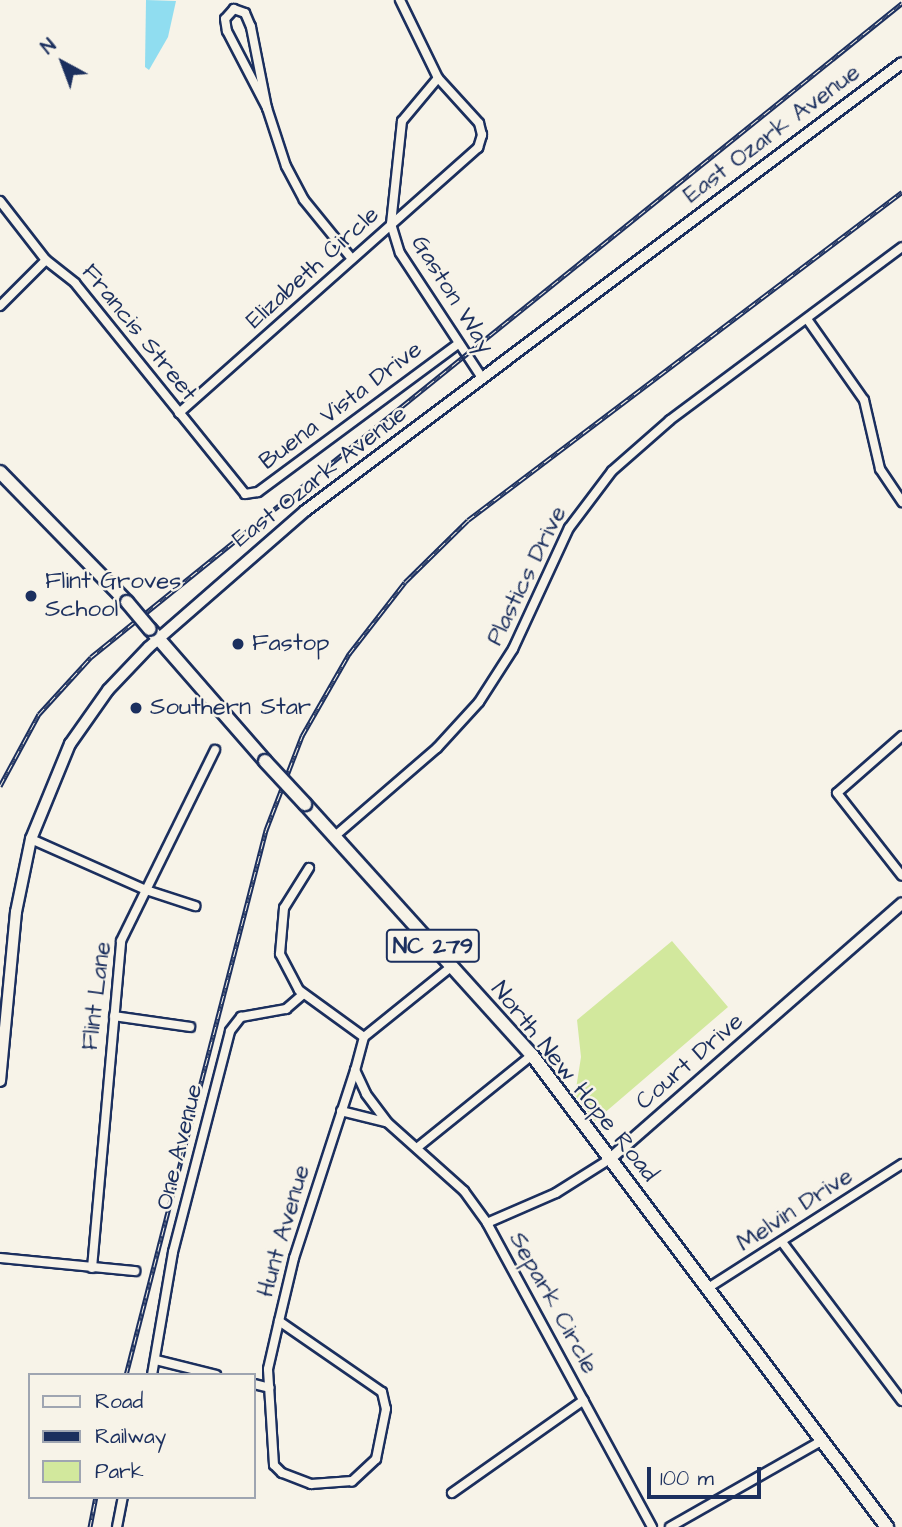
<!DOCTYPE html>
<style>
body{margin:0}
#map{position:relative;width:902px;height:1527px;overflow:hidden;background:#f7f3e8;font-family:"Architects Daughter",sans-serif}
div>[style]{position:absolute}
.green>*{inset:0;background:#d2e89d}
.water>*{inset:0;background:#90ddf0}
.roads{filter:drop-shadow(2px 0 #1b2f5e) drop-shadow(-2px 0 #1b2f5e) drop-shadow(0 2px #1b2f5e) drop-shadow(0 -2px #1b2f5e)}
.street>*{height:8px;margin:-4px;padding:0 4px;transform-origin:4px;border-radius:4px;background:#f7f3e8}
.secondary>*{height:10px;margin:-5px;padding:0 5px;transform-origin:5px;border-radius:5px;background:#f7f3e8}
.primary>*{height:12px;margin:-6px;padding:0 6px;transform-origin:6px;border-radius:6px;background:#f7f3e8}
.rail>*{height:5px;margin-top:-2.5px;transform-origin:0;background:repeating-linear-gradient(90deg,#f7f3e8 0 8px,#1b2f5e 0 16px);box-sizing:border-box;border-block:2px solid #1b2f5e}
.bridges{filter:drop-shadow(2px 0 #1b2f5e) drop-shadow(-2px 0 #1b2f5e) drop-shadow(0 2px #1b2f5e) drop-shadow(0 -2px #1b2f5e)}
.primary-bridge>*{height:12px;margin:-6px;padding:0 6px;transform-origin:6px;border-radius:6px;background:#f7f3e8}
.dots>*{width:19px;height:19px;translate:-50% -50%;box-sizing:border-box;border:4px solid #f7f3e8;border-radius:50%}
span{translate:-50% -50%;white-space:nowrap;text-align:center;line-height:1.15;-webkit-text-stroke:5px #f7f3e8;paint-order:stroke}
.shield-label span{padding:2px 5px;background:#f7f3e8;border:2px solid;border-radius:5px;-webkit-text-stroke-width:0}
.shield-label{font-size:23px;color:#1b2f5e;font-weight:700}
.street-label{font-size:24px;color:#1b2f5e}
.poi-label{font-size:24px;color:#1b2f5e}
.left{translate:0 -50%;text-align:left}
.legend{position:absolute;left:28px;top:1373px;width:228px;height:126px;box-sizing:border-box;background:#f7f3e8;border:2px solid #9fa5b1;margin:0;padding:9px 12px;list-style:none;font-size:21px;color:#1b2f5e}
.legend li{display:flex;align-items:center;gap:14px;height:35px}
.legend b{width:35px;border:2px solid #9fa5b1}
.north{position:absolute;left:28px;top:28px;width:70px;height:70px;-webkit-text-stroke:5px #f7f3e8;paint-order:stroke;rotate:319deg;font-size:19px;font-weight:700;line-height:28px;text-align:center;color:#1b2f5e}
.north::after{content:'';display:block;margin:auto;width:24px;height:32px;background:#1b2f5e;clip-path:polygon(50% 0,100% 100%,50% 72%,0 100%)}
.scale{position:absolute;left:647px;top:1467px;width:114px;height:32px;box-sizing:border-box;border:4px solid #1b2f5e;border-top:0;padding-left:9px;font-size:21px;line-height:24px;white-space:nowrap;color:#1b2f5e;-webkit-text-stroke:5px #f7f3e8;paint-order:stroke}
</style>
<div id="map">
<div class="green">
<i style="clip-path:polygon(672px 941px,728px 1007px,595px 1121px,575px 1095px,581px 1057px,577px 1020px)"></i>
</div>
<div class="water">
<i style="clip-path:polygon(146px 0,176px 1px,168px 37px,149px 70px,145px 67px)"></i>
</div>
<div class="roads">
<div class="street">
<i style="left:438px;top:78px;width:56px;rotate:129.9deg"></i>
<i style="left:402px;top:121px;width:104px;rotate:96.1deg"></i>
<i style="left:391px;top:224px;width:30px;rotate:73deg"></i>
<i style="left:400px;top:253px;width:149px;rotate:56.7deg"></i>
<i style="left:267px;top:108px;width:83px;rotate:-101.2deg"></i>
<i style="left:251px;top:27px;width:15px;rotate:-113deg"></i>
<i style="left:245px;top:13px;width:12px;rotate:-160deg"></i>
<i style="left:234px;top:9px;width:13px;rotate:132deg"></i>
<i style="left:225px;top:19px;width:12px;rotate:81deg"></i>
<i style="left:227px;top:31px;width:87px;rotate:62.5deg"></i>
<i style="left:267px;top:108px;width:61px;rotate:71.9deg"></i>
<i style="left:286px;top:166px;width:38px;rotate:62deg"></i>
<i style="left:304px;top:200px;width:76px;rotate:50.9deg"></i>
<i style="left:0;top:201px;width:75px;rotate:52.1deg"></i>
<i style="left:46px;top:260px;width:37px;rotate:38deg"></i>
<i style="left:75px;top:283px;width:271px;rotate:51.1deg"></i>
<i style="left:245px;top:494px;width:13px;rotate:-9deg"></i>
<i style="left:258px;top:492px;width:250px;rotate:-36.5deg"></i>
<i style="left:0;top:306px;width:65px;rotate:-45deg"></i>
<i style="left:807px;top:319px;width:99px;rotate:54.9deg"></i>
<i style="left:864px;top:400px;width:71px;rotate:76.9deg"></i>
<i style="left:880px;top:469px;width:40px;rotate:56deg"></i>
<i style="left:179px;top:413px;width:400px;rotate:-41.6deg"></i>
<i style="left:478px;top:148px;width:14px;rotate:-73deg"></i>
<i style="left:482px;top:135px;width:12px;rotate:-104deg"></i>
<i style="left:479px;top:123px;width:61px;rotate:-132.3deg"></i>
<i style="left:438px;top:78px;width:87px;rotate:-116deg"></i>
<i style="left:902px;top:736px;width:86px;rotate:138.8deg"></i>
<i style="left:837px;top:793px;width:105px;rotate:51.9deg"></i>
<i style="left:335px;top:836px;width:135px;rotate:-40.8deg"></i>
<i style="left:437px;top:748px;width:62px;rotate:-47.6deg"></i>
<i style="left:479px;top:702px;width:63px;rotate:-57.3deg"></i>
<i style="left:513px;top:649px;width:133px;rotate:-65.2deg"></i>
<i style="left:569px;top:528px;width:71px;rotate:-53deg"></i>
<i style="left:612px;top:471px;width:77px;rotate:-41.3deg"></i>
<i style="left:670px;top:420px;width:289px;rotate:-36.7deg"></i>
<i style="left:31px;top:839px;width:126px;rotate:23.9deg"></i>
<i style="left:146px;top:890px;width:52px;rotate:18.1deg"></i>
<i style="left:309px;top:868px;width:47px;rotate:122deg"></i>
<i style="left:284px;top:908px;width:46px;rotate:95deg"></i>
<i style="left:280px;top:954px;width:41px;rotate:62.2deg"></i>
<i style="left:299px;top:990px;width:80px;rotate:35.9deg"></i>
<i style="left:114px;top:1016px;width:77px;rotate:8.2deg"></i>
<i style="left:364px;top:1037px;width:34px;rotate:105deg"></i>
<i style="left:355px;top:1070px;width:26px;rotate:65deg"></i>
<i style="left:366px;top:1094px;width:36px;rotate:53deg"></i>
<i style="left:388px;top:1123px;width:102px;rotate:41.8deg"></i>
<i style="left:464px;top:1191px;width:39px;rotate:54deg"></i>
<i style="left:487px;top:1223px;width:346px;rotate:61.5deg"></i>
<i style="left:364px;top:1037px;width:113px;rotate:-38.9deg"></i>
<i style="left:341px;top:1111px;width:45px;rotate:14deg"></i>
<i style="left:418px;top:1147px;width:146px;rotate:-38.9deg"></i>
<i style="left:487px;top:1223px;width:75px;rotate:-23.5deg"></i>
<i style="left:556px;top:1193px;width:64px;rotate:-32.2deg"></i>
<i style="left:782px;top:1242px;width:199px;rotate:53deg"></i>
<i style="left:0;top:1258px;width:136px;rotate:5.5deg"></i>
<i style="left:92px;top:1268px;width:328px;rotate:-84.9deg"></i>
<i style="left:121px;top:941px;width:213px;rotate:-63.8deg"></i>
<i style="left:708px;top:1288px;width:230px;rotate:-32.6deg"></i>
<i style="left:279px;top:1321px;width:125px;rotate:34.6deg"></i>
<i style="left:382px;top:1392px;width:17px;rotate:77deg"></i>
<i style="left:386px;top:1409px;width:51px;rotate:101.3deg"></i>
<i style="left:376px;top:1459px;width:33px;rotate:137deg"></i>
<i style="left:352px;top:1481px;width:41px;rotate:175.8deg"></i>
<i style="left:311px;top:1484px;width:31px;rotate:-159deg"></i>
<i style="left:282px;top:1473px;width:11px;rotate:-135deg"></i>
<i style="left:274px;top:1465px;width:96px;rotate:-93.6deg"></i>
<i style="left:268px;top:1369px;width:49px;rotate:-77.1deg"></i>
<i style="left:279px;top:1321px;width:65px;rotate:-76.6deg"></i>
<i style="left:294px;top:1258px;width:198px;rotate:-72deg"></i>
<i style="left:156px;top:1360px;width:62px;rotate:14deg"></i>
<i style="left:152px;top:1375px;width:125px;rotate:-80.3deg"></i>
<i style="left:173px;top:1252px;width:228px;rotate:-75.5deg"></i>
<i style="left:230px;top:1031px;width:18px;rotate:-52deg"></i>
<i style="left:241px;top:1017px;width:46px;rotate:-10.1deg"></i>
<i style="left:286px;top:1009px;width:23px;rotate:-41deg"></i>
<i style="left:254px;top:1384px;width:16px;rotate:14deg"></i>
<i style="left:452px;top:1493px;width:161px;rotate:-35.2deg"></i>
<i style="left:117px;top:1527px;width:31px;rotate:-79deg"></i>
<i style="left:670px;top:1527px;width:176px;rotate:-29.6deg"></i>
</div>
<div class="secondary">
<i style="left:0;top:1081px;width:170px;rotate:-84.6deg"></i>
<i style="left:16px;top:912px;width:75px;rotate:-78.4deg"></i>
<i style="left:31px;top:839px;width:103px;rotate:-67.7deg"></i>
<i style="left:70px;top:744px;width:66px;rotate:-54.9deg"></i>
<i style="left:108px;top:690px;width:59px;rotate:-46.4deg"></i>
<i style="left:149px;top:647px;width:207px;rotate:-41.1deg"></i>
<i style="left:305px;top:511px;width:746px;rotate:-36.89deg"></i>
<i style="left:610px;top:1159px;width:388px;rotate:-41.2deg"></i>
</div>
<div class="primary">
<i style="left:0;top:472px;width:182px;rotate:45.7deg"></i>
<i style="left:150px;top:629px;width:175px;rotate:48.9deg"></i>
<i style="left:305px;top:804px;width:338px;rotate:47.9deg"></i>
<i style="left:532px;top:1055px;width:591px;rotate:53.05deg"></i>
</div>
</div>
<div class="rail">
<i style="left:0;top:786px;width:82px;rotate:-61.6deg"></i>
<i style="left:39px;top:714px;width:77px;rotate:-47.6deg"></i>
<i style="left:91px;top:657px;width:1042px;rotate:-38.88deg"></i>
<i style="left:126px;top:1375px;width:563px;rotate:-75.59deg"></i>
<i style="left:266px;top:830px;width:101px;rotate:-69deg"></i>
<i style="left:302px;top:736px;width:95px;rotate:-60.2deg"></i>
<i style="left:349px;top:654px;width:91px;rotate:-52.1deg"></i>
<i style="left:405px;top:582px;width:88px;rotate:-44.5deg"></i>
<i style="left:468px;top:520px;width:544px;rotate:-37.08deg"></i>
<i style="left:90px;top:1527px;width:31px;rotate:-79deg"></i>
</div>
<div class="bridges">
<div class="primary-bridge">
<i style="left:127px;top:602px;width:35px;rotate:50deg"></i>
<i style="left:265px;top:761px;width:59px;rotate:47.1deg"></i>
</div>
</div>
<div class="dots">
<i style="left:31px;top:596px;background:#1b2f5e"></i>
<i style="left:238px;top:644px;background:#1b2f5e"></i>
<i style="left:136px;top:708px;background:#1b2f5e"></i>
</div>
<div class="shield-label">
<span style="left:433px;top:946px">NC 279</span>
</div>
<div class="street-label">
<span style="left:772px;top:134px;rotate:-37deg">East Ozark Avenue</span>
<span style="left:313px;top:268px;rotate:-42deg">Elizabeth Circle</span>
<span style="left:452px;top:295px;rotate:58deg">Gaston Way</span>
<span style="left:139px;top:333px;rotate:51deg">Francis Street</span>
<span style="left:341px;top:406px;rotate:-37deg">Buena Vista Drive</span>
<span style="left:320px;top:477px;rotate:-38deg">East Ozark Avenue</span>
<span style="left:527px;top:576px;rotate:-64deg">Plastics Drive</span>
<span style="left:97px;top:996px;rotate:-83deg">Flint Lane</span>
<span style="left:690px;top:1062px;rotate:-41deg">Court Drive</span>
<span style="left:574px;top:1082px;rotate:51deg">North New Hope Road</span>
<span style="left:180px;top:1147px;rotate:-76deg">One Avenue</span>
<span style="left:795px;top:1210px;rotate:-33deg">Melvin Drive</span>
<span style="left:284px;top:1231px;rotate:-74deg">Hunt Avenue</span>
<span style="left:553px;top:1303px;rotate:61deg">Separk Circle</span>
</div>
<div class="poi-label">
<span class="left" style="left:45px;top:596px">Flint Groves<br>School</span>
<span class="left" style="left:252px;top:644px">Fastop</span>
<span class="left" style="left:150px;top:708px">Southern Star</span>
</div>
<ul class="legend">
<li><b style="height:9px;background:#f7f3e8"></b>Road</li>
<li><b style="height:9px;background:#1b2f5e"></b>Railway</li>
<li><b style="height:19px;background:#d2e89d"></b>Park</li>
</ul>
<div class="north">N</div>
<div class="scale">100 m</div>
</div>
